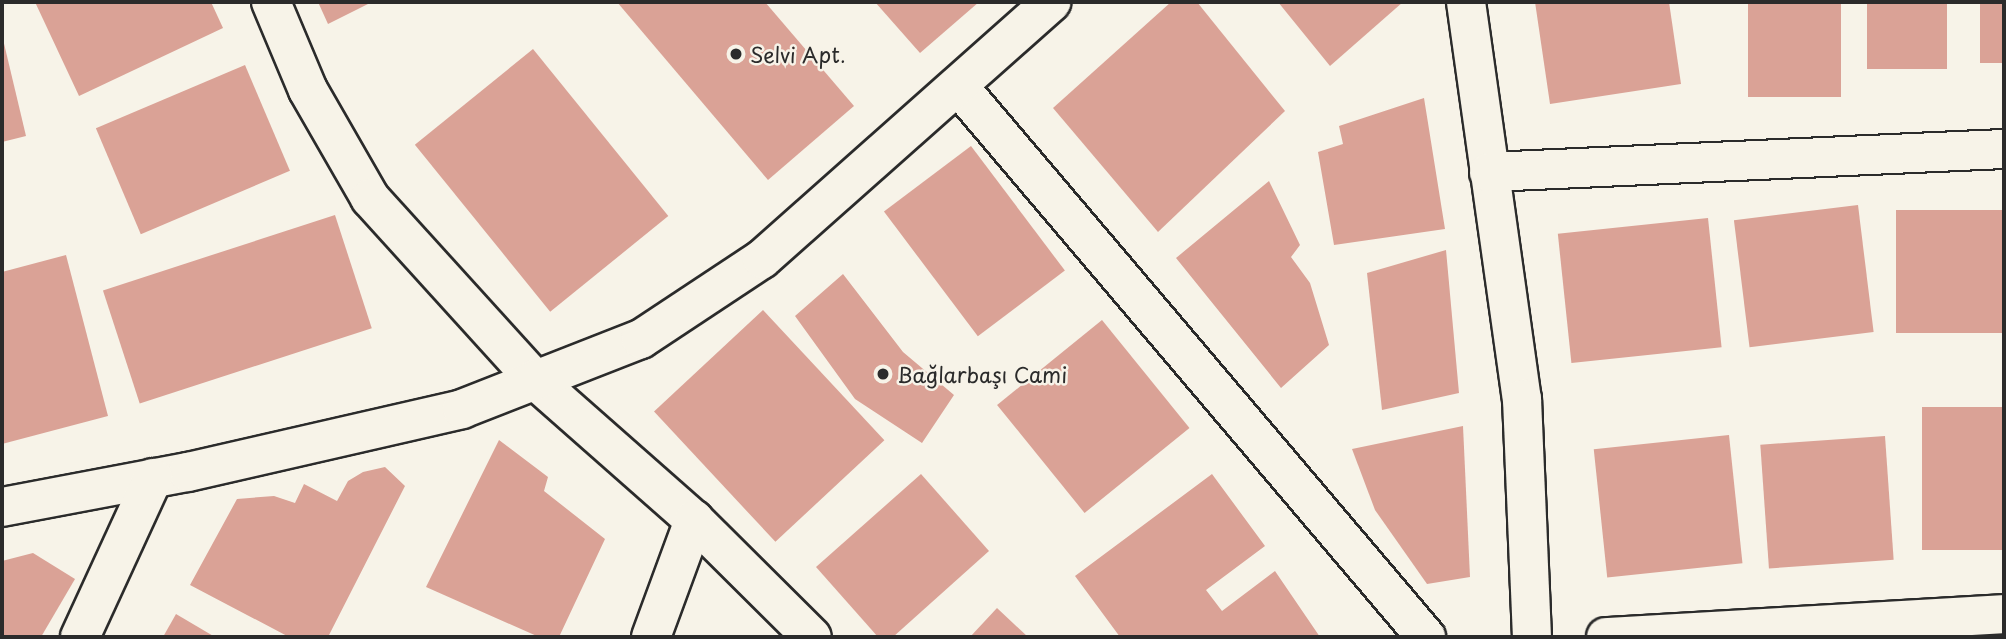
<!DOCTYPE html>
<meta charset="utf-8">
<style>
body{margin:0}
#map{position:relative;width:2006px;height:639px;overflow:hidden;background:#f7f3e8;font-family:"Playpen Sans",sans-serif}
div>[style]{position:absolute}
.building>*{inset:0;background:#daa296;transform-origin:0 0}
.roads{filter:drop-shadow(2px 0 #2b2b2b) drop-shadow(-2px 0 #2b2b2b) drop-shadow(0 2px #2b2b2b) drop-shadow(0 -2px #2b2b2b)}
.street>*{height:38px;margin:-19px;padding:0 19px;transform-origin:19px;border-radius:19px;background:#f7f3e8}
.dots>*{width:19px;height:19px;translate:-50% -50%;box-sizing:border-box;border:4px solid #f7f3e8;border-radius:50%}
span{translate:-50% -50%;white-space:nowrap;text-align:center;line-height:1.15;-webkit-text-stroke:5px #f7f3e8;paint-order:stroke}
.poi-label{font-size:21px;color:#2b2b2b}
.left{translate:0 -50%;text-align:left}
.frame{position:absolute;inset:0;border:4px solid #2b2b2b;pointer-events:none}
</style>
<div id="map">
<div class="building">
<i style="clip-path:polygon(35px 2px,211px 2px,223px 28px,79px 96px)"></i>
<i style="clip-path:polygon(318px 2px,372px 2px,328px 24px)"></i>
<i style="clip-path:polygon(617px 2px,765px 2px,854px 106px,768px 180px)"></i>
<i style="clip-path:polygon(875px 2px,979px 2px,920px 53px)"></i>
<i style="clip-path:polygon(1171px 2px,1197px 2px,1285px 111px,1158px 232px,1053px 108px)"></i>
<i style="clip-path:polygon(1278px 2px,1403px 2px,1330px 66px)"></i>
<i style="clip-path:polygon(1535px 2px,1669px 2px,1681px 84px,1550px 104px)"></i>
<i style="left:1748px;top:2px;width:93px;height:95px"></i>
<i style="left:1867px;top:2px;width:80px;height:67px"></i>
<i style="left:1980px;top:2px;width:24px;height:61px"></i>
<i style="clip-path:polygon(2px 35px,26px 136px,2px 142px)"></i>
<i style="left:533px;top:49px;width:215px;height:152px;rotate:51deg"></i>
<i style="left:245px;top:65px;width:115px;height:162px;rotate:67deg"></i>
<i style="clip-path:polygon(1424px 98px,1445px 229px,1334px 245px,1318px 152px,1343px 144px,1339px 126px)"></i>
<i style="left:971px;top:146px;width:156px;height:109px;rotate:53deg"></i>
<i style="clip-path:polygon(1269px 181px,1300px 245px,1291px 257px,1310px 283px,1329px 345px,1281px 388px,1176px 258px)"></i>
<i style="left:1858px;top:205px;width:128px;height:125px;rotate:83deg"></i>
<i style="left:2004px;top:210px;width:123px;height:108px;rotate:90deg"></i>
<i style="left:335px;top:215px;width:119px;height:244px;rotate:72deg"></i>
<i style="left:1708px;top:218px;width:130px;height:151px;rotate:84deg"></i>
<i style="clip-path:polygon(1446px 250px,1459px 393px,1382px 410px,1367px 273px)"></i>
<i style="clip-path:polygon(66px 255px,108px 416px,2px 444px,2px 272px)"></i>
<i style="clip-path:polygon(843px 274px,903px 352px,954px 395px,922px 443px,855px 399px,795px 316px)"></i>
<i style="left:763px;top:310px;width:178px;height:149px;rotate:47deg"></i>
<i style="left:1102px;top:320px;width:139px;height:135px;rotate:51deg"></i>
<i style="left:2004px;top:407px;width:143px;height:82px;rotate:90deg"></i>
<i style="clip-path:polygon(1463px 426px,1470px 577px,1427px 584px,1375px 510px,1352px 449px)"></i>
<i style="left:1729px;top:435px;width:129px;height:136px;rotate:84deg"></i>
<i style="left:1885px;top:436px;width:124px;height:125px;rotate:86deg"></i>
<i style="clip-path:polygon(499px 440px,548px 477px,544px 491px,605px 539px,559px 637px,539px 637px,426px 587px)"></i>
<i style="clip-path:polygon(385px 467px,405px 486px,328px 637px,289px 637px,190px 585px,237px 499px,274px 496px,295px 503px,304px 484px,337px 501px,348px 481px,363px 472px)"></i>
<i style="clip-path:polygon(921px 474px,989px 551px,893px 637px,878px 637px,816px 567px)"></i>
<i style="clip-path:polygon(1212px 474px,1265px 546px,1206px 590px,1222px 611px,1275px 571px,1320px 637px,1120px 637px,1075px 576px)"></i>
<i style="clip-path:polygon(33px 553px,75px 579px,41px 637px,2px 637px,2px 561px)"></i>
<i style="clip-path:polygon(997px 608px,1028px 637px,970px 637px)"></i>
<i style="clip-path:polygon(176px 614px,215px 637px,163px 637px)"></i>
</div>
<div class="roads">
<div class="street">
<i style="left:271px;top:2px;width:95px;rotate:67.2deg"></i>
<i style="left:308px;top:90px;width:125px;rotate:60.1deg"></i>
<i style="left:370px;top:198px;width:244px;rotate:47.8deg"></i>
<i style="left:534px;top:379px;width:213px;rotate:41.4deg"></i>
<i style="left:694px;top:520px;width:166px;rotate:44.8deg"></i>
<i style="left:1466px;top:2px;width:401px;rotate:82deg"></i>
<i style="left:1522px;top:399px;width:238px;rotate:87.6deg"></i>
<i style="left:959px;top:87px;width:722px;rotate:49.67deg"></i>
<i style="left:1489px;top:172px;width:516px;rotate:-2.56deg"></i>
<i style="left:2px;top:507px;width:189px;rotate:-10.7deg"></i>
<i style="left:188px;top:472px;width:281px;rotate:-12.9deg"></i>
<i style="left:462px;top:409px;width:192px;rotate:-21.4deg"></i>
<i style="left:641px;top:339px;width:145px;rotate:-33.5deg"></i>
<i style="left:762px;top:259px;width:387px;rotate:-41.6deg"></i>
<i style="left:80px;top:637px;width:175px;rotate:-65.3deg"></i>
<i style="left:651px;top:637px;width:125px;rotate:-69.8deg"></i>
<i style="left:1606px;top:637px;width:399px;rotate:-3.3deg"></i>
</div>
</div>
<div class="dots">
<i style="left:736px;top:54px;background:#2b2b2b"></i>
<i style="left:883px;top:374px;background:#2b2b2b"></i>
</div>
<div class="poi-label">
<span class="left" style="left:750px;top:54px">Selvi Apt.</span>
<span class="left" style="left:897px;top:374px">Bağlarbaşı Cami</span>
</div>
<div class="frame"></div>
</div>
